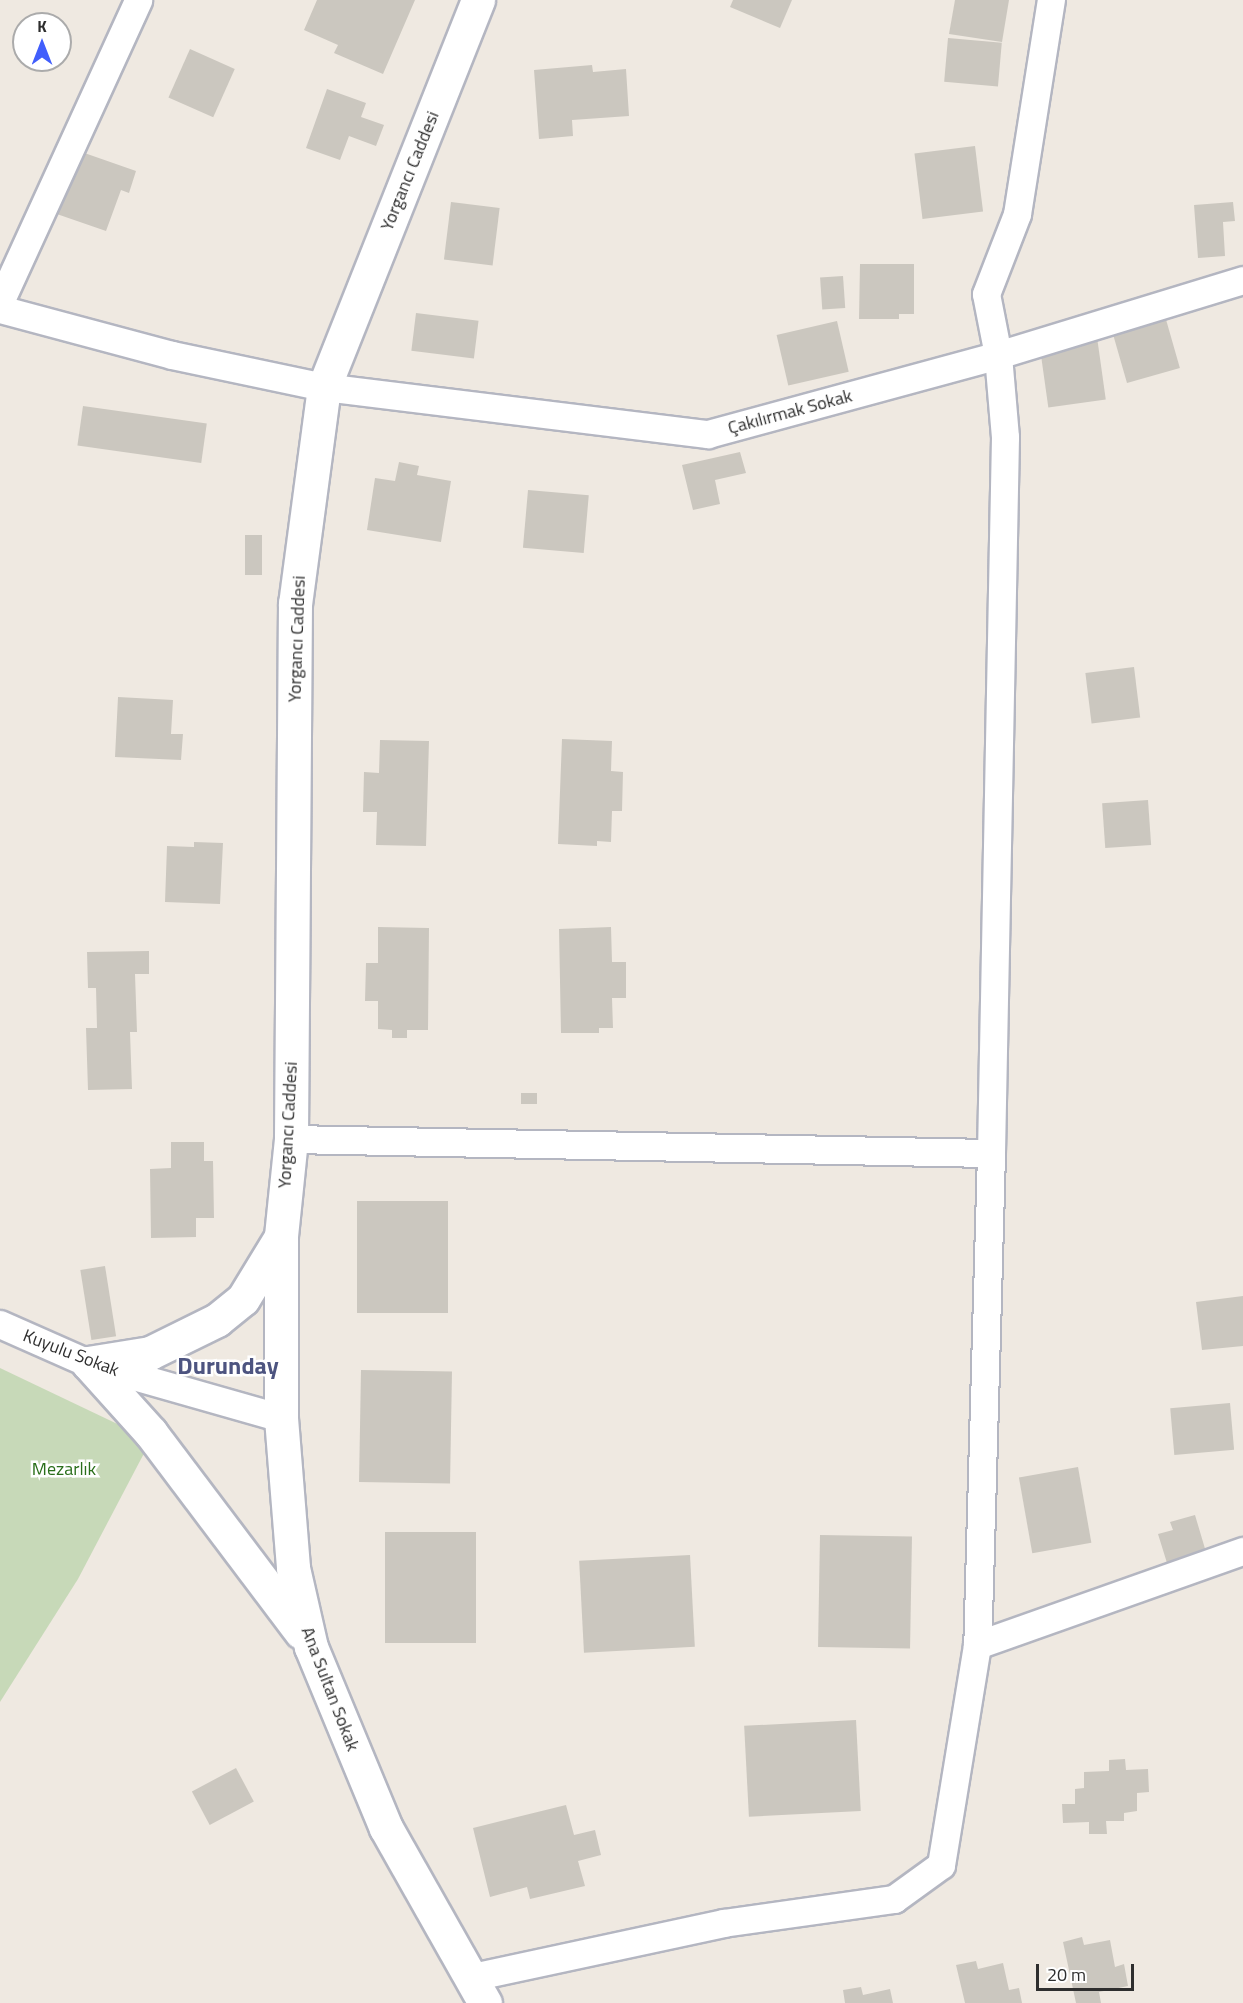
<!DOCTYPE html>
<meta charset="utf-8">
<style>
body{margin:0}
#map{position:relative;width:1243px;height:2003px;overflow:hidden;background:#efe9e1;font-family:"Titillium Web",sans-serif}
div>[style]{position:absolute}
.cemetery>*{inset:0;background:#c7d9b8}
.building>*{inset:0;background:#cbc7bf;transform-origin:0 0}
.roads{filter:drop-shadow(2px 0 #b4b6c1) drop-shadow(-2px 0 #b4b6c1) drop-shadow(0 2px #b4b6c1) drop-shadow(0 -2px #b4b6c1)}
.street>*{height:27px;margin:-13.5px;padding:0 13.5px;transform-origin:13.5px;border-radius:13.5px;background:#fff}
.secondary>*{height:33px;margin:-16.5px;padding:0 16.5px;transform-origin:16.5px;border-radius:16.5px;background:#fff}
span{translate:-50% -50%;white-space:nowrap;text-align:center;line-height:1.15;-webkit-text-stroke:5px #fff;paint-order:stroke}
.street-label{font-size:18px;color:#2e2e2e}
.park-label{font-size:18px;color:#296e1a}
.district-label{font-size:24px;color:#4d5480;font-weight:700}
.north{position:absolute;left:12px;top:12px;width:60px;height:60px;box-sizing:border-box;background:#fff;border:2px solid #ababab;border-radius:50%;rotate:0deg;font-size:16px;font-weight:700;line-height:24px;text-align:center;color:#2e2e2e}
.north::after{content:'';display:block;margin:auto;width:21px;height:27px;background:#415efc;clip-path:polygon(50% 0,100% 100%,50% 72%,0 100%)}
.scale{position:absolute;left:1036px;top:1964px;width:98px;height:27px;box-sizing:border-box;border:3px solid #2e2e2e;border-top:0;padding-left:8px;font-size:18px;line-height:21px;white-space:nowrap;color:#2e2e2e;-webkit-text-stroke:4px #fff;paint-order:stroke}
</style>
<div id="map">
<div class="cemetery">
<i style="clip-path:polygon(0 1368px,151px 1440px,78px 1579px,0 1702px)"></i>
</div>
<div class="building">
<i style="clip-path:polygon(317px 0,415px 0,383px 74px,334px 53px,338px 45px,304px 30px)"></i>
<i style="clip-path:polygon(733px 0,792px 0,780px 28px,730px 7px)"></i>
<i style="clip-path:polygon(955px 0,1009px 0,1002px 42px,949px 34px)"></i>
<i style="left:948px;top:38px;width:54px;height:44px;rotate:5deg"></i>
<i style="left:190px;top:49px;width:49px;height:53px;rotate:24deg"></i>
<i style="clip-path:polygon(592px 65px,593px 72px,626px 69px,629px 116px,572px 120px,573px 136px,539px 139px,534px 70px)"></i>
<i style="clip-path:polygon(327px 89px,366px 103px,361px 117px,384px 125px,376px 146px,349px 136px,340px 160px,306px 148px)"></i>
<i style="left:975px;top:146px;width:66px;height:61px;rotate:83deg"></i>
<i style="clip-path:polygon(73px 149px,136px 171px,129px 193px,121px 190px,106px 231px,51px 212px)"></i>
<i style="left:451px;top:202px;width:49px;height:58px;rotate:7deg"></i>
<i style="clip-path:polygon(1233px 202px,1235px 221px,1223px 222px,1225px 256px,1198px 258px,1194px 205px)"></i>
<i style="clip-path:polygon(860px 264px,914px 264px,914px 314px,899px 314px,899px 319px,859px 319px)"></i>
<i style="left:843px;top:276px;width:32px;height:23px;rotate:86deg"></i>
<i style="left:416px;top:313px;width:63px;height:38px;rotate:7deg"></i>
<i style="left:1165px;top:316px;width:54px;height:55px;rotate:74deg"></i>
<i style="left:837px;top:321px;width:52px;height:62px;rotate:77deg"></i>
<i style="left:1097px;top:337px;width:63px;height:58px;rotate:82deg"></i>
<i style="left:83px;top:406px;width:125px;height:40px;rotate:8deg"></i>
<i style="clip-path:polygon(740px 452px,746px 473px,715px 480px,720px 504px,693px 510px,682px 465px)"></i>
<i style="clip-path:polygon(399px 462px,419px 466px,417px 475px,451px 481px,441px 542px,367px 530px,375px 478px,395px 481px)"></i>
<i style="left:528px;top:490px;width:61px;height:58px;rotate:5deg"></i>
<i style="left:245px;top:535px;width:17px;height:40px"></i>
<i style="left:1134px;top:667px;width:51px;height:49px;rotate:83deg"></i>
<i style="clip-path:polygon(118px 697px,173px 700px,171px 734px,183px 734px,181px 760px,115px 757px)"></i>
<i style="clip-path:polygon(562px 739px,612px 741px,611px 771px,623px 772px,622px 811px,612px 811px,611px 842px,597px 841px,597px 846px,558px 844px)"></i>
<i style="clip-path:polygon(380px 740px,429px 741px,426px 846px,376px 845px,377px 812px,363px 812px,364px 772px,379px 773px)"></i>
<i style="left:1148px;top:800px;width:45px;height:46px;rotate:86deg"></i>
<i style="clip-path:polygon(194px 842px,223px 843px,220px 904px,165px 902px,167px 846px,194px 847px)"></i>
<i style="clip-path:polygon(378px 927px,429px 928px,428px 1030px,407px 1030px,407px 1038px,392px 1038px,392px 1030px,378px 1029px,378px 1001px,365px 1001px,366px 963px,378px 963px)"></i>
<i style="clip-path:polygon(611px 927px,612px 962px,626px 962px,626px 998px,612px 998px,613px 1028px,599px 1028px,599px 1033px,561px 1033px,559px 929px)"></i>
<i style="clip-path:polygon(149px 951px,149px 974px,135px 974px,137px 1032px,130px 1032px,132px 1089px,88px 1090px,86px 1028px,97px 1028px,96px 988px,88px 988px,87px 952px)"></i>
<i style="left:521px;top:1093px;width:16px;height:11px"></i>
<i style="clip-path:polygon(171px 1142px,204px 1142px,204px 1161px,213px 1161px,214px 1218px,196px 1218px,196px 1237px,151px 1238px,150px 1169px,171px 1168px)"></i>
<i style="left:357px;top:1201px;width:91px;height:112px"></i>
<i style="left:105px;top:1266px;width:71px;height:25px;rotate:81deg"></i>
<i style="clip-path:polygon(1243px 1296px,1243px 1346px,1202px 1350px,1196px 1302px)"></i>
<i style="left:361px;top:1370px;width:91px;height:112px;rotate:1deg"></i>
<i style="left:1230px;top:1403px;width:47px;height:60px;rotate:85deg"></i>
<i style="left:1078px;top:1467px;width:77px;height:60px;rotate:80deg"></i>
<i style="clip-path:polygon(1195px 1515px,1206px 1552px,1167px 1563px,1158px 1534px,1173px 1530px,1170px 1522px)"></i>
<i style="left:385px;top:1532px;width:91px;height:111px"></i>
<i style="left:820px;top:1535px;width:92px;height:112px;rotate:1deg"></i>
<i style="left:690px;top:1555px;width:92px;height:111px;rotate:87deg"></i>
<i style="left:856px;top:1720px;width:91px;height:112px;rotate:87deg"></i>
<i style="clip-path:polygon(1125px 1759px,1126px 1770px,1148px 1769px,1149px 1792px,1137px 1793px,1137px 1811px,1124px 1813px,1124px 1821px,1106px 1821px,1107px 1834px,1089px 1834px,1089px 1822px,1063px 1823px,1062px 1804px,1075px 1804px,1075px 1789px,1084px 1788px,1084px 1772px,1109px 1771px,1109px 1760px)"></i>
<i style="left:236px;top:1768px;width:38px;height:50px;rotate:62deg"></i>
<i style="clip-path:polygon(566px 1805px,574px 1835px,595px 1830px,601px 1855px,578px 1861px,585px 1886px,530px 1899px,527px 1887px,490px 1897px,473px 1828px)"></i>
<i style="clip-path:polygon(1082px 1937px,1084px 1945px,1110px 1940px,1115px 1967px,1124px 1964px,1128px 1986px,1099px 1992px,1101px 2003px,1076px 2003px,1063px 1942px)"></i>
<i style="clip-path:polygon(976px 1961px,978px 1969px,1003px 1963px,1009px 1990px,1019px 1988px,1022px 2003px,965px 2003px,956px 1965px)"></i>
<i style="clip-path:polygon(861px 1987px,863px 1995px,890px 1989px,893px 2003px,845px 2003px,843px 1990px)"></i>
</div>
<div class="roads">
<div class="street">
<i style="left:0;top:302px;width:332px;rotate:-65.4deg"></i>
<i style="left:0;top:309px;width:178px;rotate:15deg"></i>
<i style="left:172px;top:355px;width:155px;rotate:11.9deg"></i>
<i style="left:324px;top:387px;width:387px;rotate:7deg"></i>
<i style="left:708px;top:434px;width:301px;rotate:-15.2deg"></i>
<i style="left:998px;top:355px;width:256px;rotate:-17deg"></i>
<i style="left:291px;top:1139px;width:700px;rotate:1.15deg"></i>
<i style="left:991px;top:1153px;width:492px;rotate:91.6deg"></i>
<i style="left:991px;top:1153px;width:716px;rotate:-88.88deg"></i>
<i style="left:1005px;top:437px;width:82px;rotate:-94.9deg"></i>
<i style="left:998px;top:355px;width:62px;rotate:-101.1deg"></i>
<i style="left:986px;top:294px;width:86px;rotate:-68.8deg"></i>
<i style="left:1017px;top:214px;width:217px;rotate:-81deg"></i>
<i style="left:0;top:1324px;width:96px;rotate:23.9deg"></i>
<i style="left:88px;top:1363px;width:201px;rotate:15.9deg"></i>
<i style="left:472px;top:1977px;width:257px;rotate:-12.1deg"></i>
<i style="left:723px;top:1923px;width:173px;rotate:-8deg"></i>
<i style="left:894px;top:1899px;width:58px;rotate:-35.9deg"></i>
<i style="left:941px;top:1865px;width:223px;rotate:-80.7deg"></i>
<i style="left:977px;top:1645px;width:282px;rotate:-19.5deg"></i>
</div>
<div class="secondary">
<i style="left:478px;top:0;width:417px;rotate:111.7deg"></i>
<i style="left:324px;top:387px;width:218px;rotate:97.6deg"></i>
<i style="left:295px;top:603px;width:536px;rotate:90.43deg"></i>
<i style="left:291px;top:1139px;width:98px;rotate:95.9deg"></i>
<i style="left:281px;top:1236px;width:182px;rotate:90deg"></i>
<i style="left:281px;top:1418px;width:150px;rotate:85.4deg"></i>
<i style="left:293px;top:1568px;width:81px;rotate:77.2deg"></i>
<i style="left:311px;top:1647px;width:196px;rotate:67.5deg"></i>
<i style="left:386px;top:1828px;width:201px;rotate:60.5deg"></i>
<i style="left:88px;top:1363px;width:94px;rotate:48deg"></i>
<i style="left:151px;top:1433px;width:249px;rotate:53deg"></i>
<i style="left:88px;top:1363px;width:63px;rotate:-9.2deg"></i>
<i style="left:150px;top:1353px;width:75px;rotate:-26.2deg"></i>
<i style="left:217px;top:1320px;width:33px;rotate:-39deg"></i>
<i style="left:243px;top:1299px;width:69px;rotate:-58.6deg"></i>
</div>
</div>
<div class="street-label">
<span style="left:410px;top:171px;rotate:-68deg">Yorgancı Caddesi</span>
<span style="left:790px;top:412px;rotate:-15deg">Çakılırmak Sokak</span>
<span style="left:297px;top:639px;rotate:-88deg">Yorgancı Caddesi</span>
<span style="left:288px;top:1125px;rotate:-87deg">Yorgancı Caddesi</span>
<span style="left:71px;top:1353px;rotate:21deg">Kuyulu Sokak</span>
<span style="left:330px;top:1689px;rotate:69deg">Ana Sultan Sokak</span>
</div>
<div class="park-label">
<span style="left:64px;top:1469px">Mezarlık</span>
</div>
<div class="district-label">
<span style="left:228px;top:1366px">Durunday</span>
</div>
<div class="north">K</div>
<div class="scale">20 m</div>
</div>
